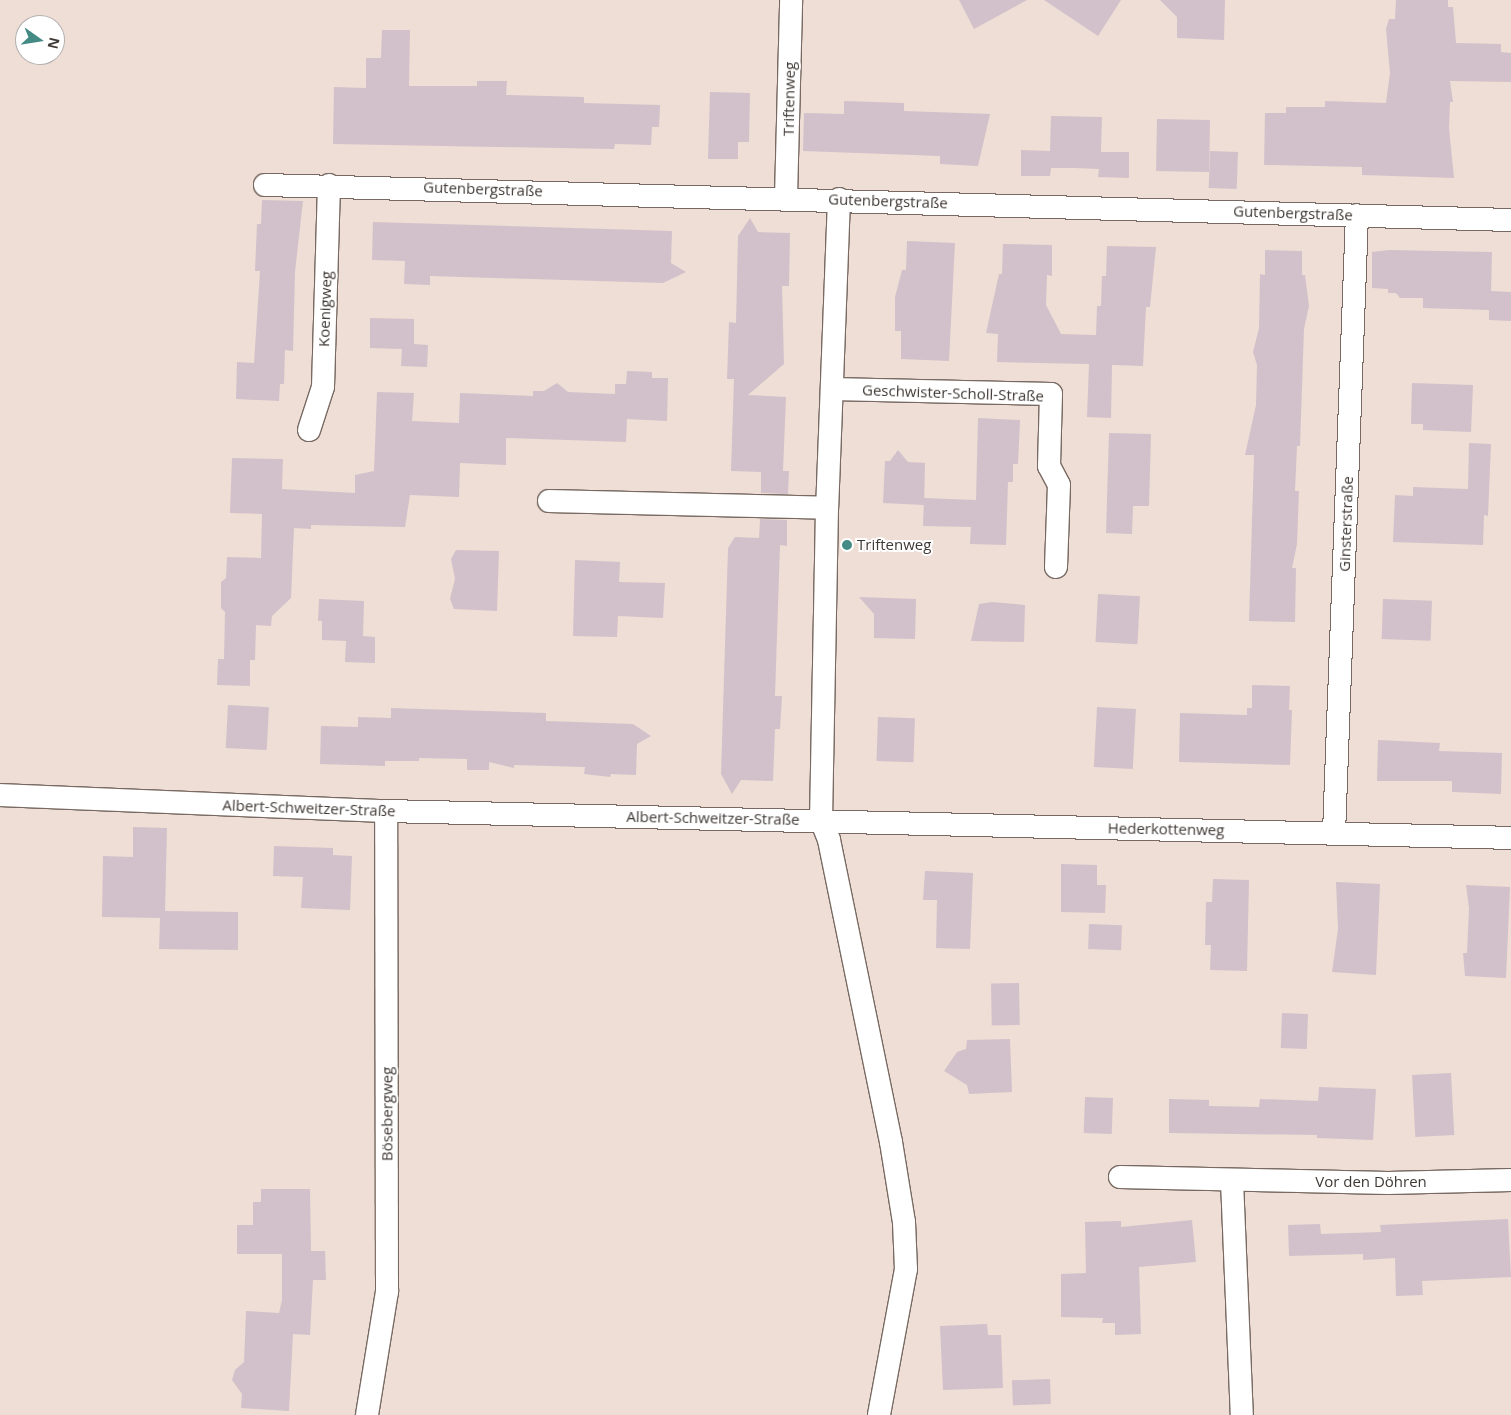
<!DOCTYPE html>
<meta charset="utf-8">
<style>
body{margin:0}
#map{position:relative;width:1511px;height:1415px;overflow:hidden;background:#eeded5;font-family:"Open Sans",sans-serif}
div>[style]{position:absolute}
.building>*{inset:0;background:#d2c1ca;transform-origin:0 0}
.roads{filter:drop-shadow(1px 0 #786a62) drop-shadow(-1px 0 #786a62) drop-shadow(0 1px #786a62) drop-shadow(0 -1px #786a62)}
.minor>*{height:22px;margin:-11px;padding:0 11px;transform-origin:11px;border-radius:11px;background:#fff}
.dots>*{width:14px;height:14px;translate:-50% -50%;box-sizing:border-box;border:2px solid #fff;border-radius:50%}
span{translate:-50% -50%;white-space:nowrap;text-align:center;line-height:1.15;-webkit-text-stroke:4px #fff;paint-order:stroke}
.street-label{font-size:15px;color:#3f3936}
.poi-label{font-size:15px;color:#3f3936}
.left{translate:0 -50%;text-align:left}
.north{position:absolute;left:15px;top:15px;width:50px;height:50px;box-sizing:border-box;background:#fff;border:1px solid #b2b0af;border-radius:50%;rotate:103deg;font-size:14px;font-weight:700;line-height:20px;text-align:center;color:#3f3936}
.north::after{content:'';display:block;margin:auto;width:18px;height:22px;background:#448b85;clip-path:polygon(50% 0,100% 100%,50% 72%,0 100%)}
</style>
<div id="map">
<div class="building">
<i style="clip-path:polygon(959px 0,1027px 0,974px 29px)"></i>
<i style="clip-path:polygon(1044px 0,1121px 0,1098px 36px)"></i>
<i style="clip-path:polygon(1160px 0,1225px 0,1224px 40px,1177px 38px,1177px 17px)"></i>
<i style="clip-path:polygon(1396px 0,1448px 0,1448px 7px,1453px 7px,1456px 43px,1501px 44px,1501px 52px,1511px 53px,1511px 82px,1450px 81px,1453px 102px,1450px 102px,1449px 128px,1454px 178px,1362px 175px,1362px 167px,1264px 165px,1265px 113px,1286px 113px,1286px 107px,1325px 107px,1325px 101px,1386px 103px,1390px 73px,1386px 29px,1389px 19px,1395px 19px)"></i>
<i style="clip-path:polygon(382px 30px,410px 30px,409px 86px,477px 86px,477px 81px,507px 81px,506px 95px,584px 97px,584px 103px,660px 105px,659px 127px,652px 127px,651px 145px,615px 144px,614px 149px,333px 144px,334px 87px,366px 88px,366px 58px,381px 58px)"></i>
<i style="clip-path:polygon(710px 92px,750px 93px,749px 142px,738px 142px,738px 159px,708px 159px)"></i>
<i style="clip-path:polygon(844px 101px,904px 103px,904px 111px,990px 114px,978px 166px,940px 164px,940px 156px,803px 151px,804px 113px,844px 114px)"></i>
<i style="clip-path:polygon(1051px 116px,1102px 117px,1101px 152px,1129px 152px,1129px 178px,1098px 177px,1099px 169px,1075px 168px,1051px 168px,1050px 176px,1021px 176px,1021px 150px,1050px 151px)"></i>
<i style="left:1157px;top:119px;width:53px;height:52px;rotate:1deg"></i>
<i style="left:1210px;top:151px;width:28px;height:37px;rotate:2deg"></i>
<i style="clip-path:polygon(262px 200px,303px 201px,295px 272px,293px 351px,285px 350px,284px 384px,280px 384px,279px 401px,236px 399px,237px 362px,254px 363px,260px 271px,255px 271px,257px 224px,261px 224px)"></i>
<i style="clip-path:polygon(750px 218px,758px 232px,790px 233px,789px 286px,782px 286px,784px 364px,748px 395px,786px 397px,783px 471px,789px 471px,788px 494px,761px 493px,761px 472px,731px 471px,734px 379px,727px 379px,729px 322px,736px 323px,738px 236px)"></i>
<i style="clip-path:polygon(373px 222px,672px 231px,671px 263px,686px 272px,663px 283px,430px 276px,430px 285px,404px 284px,405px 261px,372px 260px)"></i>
<i style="clip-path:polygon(907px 241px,955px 243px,949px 361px,901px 359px,901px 331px,895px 331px,895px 297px,902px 270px,906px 270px)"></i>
<i style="clip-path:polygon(1003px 244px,1052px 245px,1052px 276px,1047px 275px,1046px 305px,1061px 334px,1096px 335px,1097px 306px,1101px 306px,1102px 276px,1106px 276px,1107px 246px,1156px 247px,1150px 307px,1146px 307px,1143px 366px,1112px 365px,1111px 418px,1087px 417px,1089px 364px,997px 362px,998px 334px,986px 333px,999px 274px,1002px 274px)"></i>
<i style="clip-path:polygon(1265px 250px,1302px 251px,1302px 275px,1305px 275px,1309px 306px,1304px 329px,1300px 446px,1297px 446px,1295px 491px,1299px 491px,1297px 544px,1292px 568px,1296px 568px,1295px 622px,1249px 621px,1254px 455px,1245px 455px,1256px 405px,1257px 365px,1253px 352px,1259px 328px,1260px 274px,1265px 275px)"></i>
<i style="clip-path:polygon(1389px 250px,1492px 252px,1491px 291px,1511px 292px,1511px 321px,1489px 320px,1489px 310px,1423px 308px,1423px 298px,1400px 298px,1396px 293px,1388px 293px,1388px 289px,1372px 288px,1372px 252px)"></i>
<i style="clip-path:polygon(370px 318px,414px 319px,414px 344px,428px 345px,427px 367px,401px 366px,402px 349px,370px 348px)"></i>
<i style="clip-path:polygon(627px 371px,652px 372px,652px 378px,668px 378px,667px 421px,627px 419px,626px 442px,506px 438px,506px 465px,460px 463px,459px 497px,410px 495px,405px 527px,311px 525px,311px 529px,294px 528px,291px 598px,272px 616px,271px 626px,256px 625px,255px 660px,250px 660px,250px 686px,217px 685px,218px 659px,224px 659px,225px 612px,221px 608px,221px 582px,226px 578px,227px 557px,261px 558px,262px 514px,230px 513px,232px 458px,283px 459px,282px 489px,355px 493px,355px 475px,374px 471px,377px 392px,414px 393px,412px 421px,459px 423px,460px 393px,533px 396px,533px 391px,544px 391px,557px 383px,568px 392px,615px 394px,615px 384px,626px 384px)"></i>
<i style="clip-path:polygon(1412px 383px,1473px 385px,1471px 432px,1423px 430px,1423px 424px,1411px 424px)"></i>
<i style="clip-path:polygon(978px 418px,1020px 420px,1018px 464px,1013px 464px,1013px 482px,1008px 482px,1006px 545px,970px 544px,971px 527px,923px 526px,924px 498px,976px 500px)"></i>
<i style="clip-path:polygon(1109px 433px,1151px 434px,1149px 506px,1133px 506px,1132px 534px,1106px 533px)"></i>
<i style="clip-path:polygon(1469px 443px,1491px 444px,1488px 516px,1484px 515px,1483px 545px,1393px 542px,1395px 495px,1413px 496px,1413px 487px,1468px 489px)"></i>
<i style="clip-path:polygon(898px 450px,908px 462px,925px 463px,924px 505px,883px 503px,885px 461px,890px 461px)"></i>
<i style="clip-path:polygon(760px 519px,787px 520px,787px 546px,780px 545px,775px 696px,782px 696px,780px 729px,775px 729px,773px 781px,741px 780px,732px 794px,721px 774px,728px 548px,735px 537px,759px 538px)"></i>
<i style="clip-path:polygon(456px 550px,499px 551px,497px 611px,454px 609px,450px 599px,455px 579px,451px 559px)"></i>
<i style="clip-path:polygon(575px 560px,620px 562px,619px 582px,665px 583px,663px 618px,618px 616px,617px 637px,573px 636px)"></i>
<i style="left:1098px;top:594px;width:42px;height:48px;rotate:3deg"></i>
<i style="clip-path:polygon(859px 597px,916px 599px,915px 639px,874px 638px,874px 614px)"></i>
<i style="clip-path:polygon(319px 599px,364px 601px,363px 636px,375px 637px,375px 663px,345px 662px,346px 641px,322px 640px,322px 621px,318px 621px)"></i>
<i style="left:1383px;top:599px;width:49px;height:40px;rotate:2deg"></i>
<i style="clip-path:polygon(992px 602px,1025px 605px,1024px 642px,971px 641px,979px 604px)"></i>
<i style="clip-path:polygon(1252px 685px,1290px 686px,1289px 710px,1292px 710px,1290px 765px,1179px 762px,1180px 713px,1247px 715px,1247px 708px,1252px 708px)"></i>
<i style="left:228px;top:705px;width:41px;height:43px;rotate:3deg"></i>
<i style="left:1097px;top:707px;width:39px;height:60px;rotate:3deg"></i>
<i style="clip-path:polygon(391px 708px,546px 713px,546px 721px,633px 724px,651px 736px,637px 744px,636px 775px,611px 774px,610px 777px,584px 774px,585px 767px,514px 765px,514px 768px,489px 762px,489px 770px,467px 770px,467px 759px,419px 758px,419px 761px,385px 761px,385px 766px,320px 764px,321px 726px,358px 727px,358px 717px,391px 718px)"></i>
<i style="left:878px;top:717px;width:37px;height:44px;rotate:2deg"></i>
<i style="clip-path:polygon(1378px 740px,1440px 743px,1439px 751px,1502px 753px,1501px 794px,1452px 792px,1452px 781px,1377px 781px)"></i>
<i style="clip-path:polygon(133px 827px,167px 828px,165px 911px,238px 912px,238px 950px,159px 949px,160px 918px,102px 917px,103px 856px,133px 857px)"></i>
<i style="clip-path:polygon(274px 846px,333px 848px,333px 855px,352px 856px,350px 910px,301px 908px,303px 877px,273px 876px)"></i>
<i style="clip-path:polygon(1061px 864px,1097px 865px,1097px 885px,1106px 885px,1105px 913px,1061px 912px)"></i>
<i style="clip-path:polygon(925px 871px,973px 873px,970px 949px,936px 948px,937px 900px,923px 900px)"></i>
<i style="clip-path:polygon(1213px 879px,1249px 880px,1247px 971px,1210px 970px,1211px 945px,1205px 945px,1206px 902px,1212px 902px)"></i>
<i style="clip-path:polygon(1336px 882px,1380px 884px,1376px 975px,1332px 972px,1338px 929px)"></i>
<i style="clip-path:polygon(1466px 885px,1510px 887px,1506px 978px,1465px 976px,1463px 953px,1467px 953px,1469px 908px)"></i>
<i style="left:1089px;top:924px;width:33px;height:25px;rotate:2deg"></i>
<i style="left:1019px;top:983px;width:42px;height:28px;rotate:89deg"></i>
<i style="left:1282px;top:1013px;width:26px;height:35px;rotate:2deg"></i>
<i style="clip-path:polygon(1010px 1039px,1012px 1092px,969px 1094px,967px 1085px,944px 1071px,957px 1052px,966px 1049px,967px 1040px)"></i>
<i style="left:1451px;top:1073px;width:62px;height:39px;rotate:87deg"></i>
<i style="clip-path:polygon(1319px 1087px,1376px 1089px,1373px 1140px,1317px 1138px,1317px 1135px,1169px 1133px,1169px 1099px,1209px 1100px,1209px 1106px,1259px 1107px,1260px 1099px,1318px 1101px)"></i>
<i style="left:1085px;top:1097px;width:28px;height:36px;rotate:2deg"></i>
<i style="clip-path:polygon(261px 1189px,310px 1189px,311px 1251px,325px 1251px,326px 1280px,313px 1280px,310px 1335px,293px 1334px,289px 1411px,241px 1408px,242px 1394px,232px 1380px,235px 1370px,244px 1362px,246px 1311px,279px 1313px,282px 1300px,282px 1254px,237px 1254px,237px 1225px,253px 1225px,253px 1202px,261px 1202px)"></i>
<i style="clip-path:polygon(1508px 1219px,1511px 1277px,1422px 1281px,1423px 1295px,1396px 1296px,1395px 1258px,1363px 1260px,1363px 1254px,1289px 1256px,1288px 1225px,1320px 1224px,1321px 1234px,1381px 1232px,1380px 1225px)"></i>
<i style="clip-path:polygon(1192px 1220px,1196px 1262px,1139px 1267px,1141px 1334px,1115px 1335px,1115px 1323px,1102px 1323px,1103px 1318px,1061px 1317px,1061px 1274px,1086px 1273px,1085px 1222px,1121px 1221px,1121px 1227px)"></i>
<i style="clip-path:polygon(987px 1324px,988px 1335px,1001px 1335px,1003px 1388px,943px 1390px,940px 1326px)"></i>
<i style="left:1050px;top:1379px;width:25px;height:38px;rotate:88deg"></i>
</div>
<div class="roads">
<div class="minor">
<i style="left:265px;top:185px;width:1246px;rotate:1.61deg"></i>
<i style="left:786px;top:197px;width:197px;rotate:-88.5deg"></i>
<i style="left:839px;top:199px;width:309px;rotate:92.2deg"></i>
<i style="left:827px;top:508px;width:312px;rotate:91.1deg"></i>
<i style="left:821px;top:820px;width:22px;rotate:68deg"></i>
<i style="left:829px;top:840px;width:308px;rotate:78.4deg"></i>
<i style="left:891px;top:1142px;width:81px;rotate:80.8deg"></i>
<i style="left:904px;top:1222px;width:47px;rotate:87.6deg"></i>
<i style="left:906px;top:1269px;width:148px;rotate:100.5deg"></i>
<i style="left:832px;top:389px;width:219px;rotate:1.3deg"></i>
<i style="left:1051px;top:394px;width:72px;rotate:91.6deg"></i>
<i style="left:1049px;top:466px;width:21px;rotate:62deg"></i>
<i style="left:1059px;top:485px;width:82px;rotate:92.1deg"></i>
<i style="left:309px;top:430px;width:45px;rotate:-72deg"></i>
<i style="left:323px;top:387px;width:202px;rotate:-88.3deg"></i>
<i style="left:549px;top:501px;width:278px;rotate:1.4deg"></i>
<i style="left:0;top:795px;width:386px;rotate:2.4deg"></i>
<i style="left:386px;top:811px;width:1125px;rotate:1.37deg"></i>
<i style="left:1334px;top:833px;width:618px;rotate:-87.87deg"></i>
<i style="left:1120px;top:1177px;width:268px;rotate:1.3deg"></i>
<i style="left:1388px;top:1183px;width:123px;rotate:-1.4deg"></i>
<i style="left:1232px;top:1181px;width:234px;rotate:87.6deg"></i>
<i style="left:367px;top:1415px;width:125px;rotate:-80.8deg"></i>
<i style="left:387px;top:1292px;width:481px;rotate:-90.1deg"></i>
</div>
</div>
<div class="dots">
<i style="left:847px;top:545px;background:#448b85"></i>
</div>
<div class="street-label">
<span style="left:789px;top:99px;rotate:-89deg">Triftenweg</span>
<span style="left:483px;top:189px;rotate:2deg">Gutenbergstraße</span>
<span style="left:888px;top:201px;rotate:2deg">Gutenbergstraße</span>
<span style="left:1293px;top:213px;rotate:2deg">Gutenbergstraße</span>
<span style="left:325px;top:309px;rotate:-88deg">Koenigweg</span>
<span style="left:953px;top:393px;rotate:2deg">Geschwister-Scholl-Straße</span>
<span style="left:1346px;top:524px;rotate:-88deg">Ginsterstraße</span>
<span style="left:309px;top:808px;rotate:2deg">Albert-Schweitzer-Straße</span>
<span style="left:713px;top:818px;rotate:1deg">Albert-Schweitzer-Straße</span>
<span style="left:1166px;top:829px;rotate:1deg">Hederkottenweg</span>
<span style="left:387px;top:1114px;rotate:-90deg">Bösebergweg</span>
<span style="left:1371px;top:1182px">Vor den Döhren</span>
</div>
<div class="poi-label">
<span class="left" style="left:857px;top:545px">Triftenweg</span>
</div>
<div class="north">N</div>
</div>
